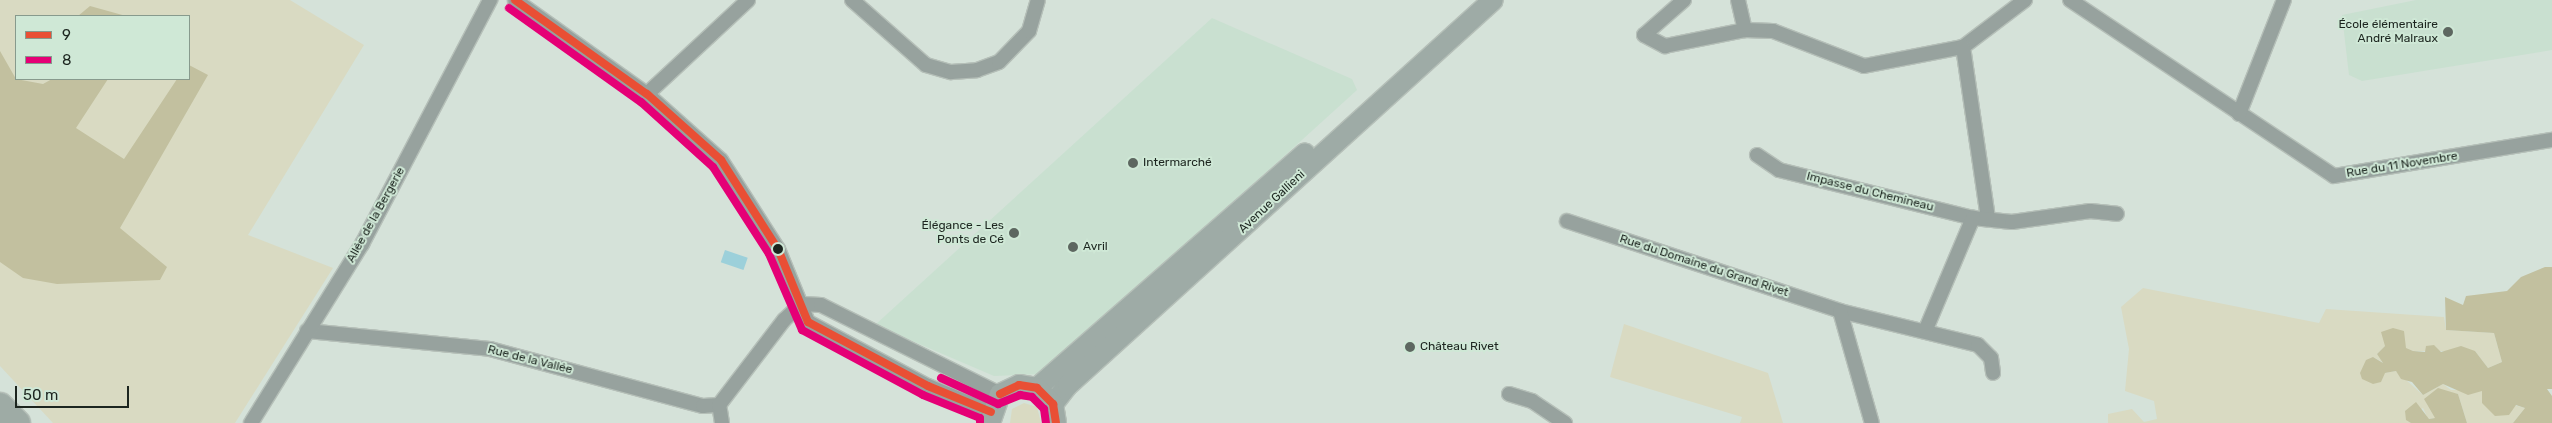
<!DOCTYPE html>
<meta charset="utf-8">
<style>
body{margin:0}
#map{position:relative;width:2552px;height:423px;overflow:hidden;background:#d5e2d9;font-family:Rubik,sans-serif}
div>[style]{position:absolute}
.built>*{inset:0;background:#c9e0d0}
.green>*{inset:0;background:#d9dac2}
.forest>*{inset:0;background:#c2c09f}
.water>*{inset:0;background:#9cd0da;transform-origin:0 0}
.roads{filter:drop-shadow(1px 0 #b5bfb8) drop-shadow(-1px 0 #b5bfb8) drop-shadow(0 1px #b5bfb8) drop-shadow(0 -1px #b5bfb8)}
.minor>*{height:14px;margin:-7px;padding:0 7px;transform-origin:7px;border-radius:7px;background:#97a29e}
.secondary>*{height:20px;margin:-10px;padding:0 10px;transform-origin:10px;border-radius:10px;background:#9eaba6}
.motorway>*{height:26px;margin:-13px;padding:0 13px;transform-origin:13px;border-radius:13px;background:#9eaba5}
.bus-1>*{height:8px;margin:-4px;padding:0 4px;transform-origin:4px;border-radius:4px;background:#e94f35}
.bus-2>*{height:8px;margin:-4px;padding:0 4px;transform-origin:4px;border-radius:4px;background:#e50076}
.dots>*{width:14px;height:14px;translate:-50% -50%;box-sizing:border-box;border:2px solid #cfe8d6;border-radius:50%}
span{translate:-50% -50%;white-space:nowrap;text-align:center;line-height:1.15;-webkit-text-stroke:4px #cfe8d6;paint-order:stroke}
.poi-label{font-size:12px;color:#1c251f}
.right{translate:-100% -50%;text-align:right}
.left{translate:0 -50%;text-align:left}
.street-label{font-size:12px;color:#1c251f}
.legend{position:absolute;left:15px;top:15px;width:175px;height:65px;box-sizing:border-box;background:#cfe8d6;border:1px solid #879a8d;margin:0;padding:6px 9px;list-style:none;font-size:15px;color:#1c251f}
.legend li{display:flex;align-items:center;gap:10px;height:25px}
.legend b{width:25px;border:1px solid #879a8d}
.scale{position:absolute;left:15px;top:386px;width:114px;height:22px;box-sizing:border-box;border:2px solid #1c251f;border-top:0;padding-left:6px;font-size:15px;line-height:18px;white-space:nowrap;color:#1c251f;-webkit-text-stroke:4px #cfe8d6;paint-order:stroke}
</style>
<div id="map">
<div class="built">
<i style="clip-path:polygon(2416px 0,2552px 0,2552px 50px,2362px 81px,2349px 75px,2342px 15px)"></i>
<i style="clip-path:polygon(1212px 18px,1352px 79px,1357px 90px,1044px 374px,994px 376px,875px 325px)"></i>
</div>
<div class="green">
<i style="clip-path:polygon(evenodd,0 0,290px 0,364px 45px,248px 235px,333px 268px,235px 423px,53px 423px,0 366px,0 0,16px 16px,189px 16px,189px 79px,16px 79px,16px 16px)"></i>
<i style="clip-path:polygon(2143px 288px,2319px 323px,2326px 309px,2444px 317px,2446px 330px,2494px 333px,2502px 362px,2488px 368px,2475px 351px,2414px 351px,2385px 346px,2377px 354px,2384px 363px,2373px 357px,2385px 373px,2396px 371px,2423px 395px,2443px 384px,2451px 390px,2483px 390px,2484px 397px,2525px 408px,2513px 423px,2467px 423px,2458px 394px,2443px 391px,2435px 418px,2428px 419px,2423px 408px,2406px 419px,2411px 423px,2108px 423px,2108px 414px,2132px 409px,2144px 422px,2157px 419px,2154px 401px,2125px 391px,2129px 349px,2121px 307px)"></i>
<i style="clip-path:polygon(1624px 324px,1768px 373px,1783px 423px,1740px 423px,1742px 417px,1610px 377px)"></i>
<i style="clip-path:polygon(1024px 403px,1037px 407px,1041px 423px,1010px 423px,1012px 409px)"></i>
</div>
<div class="forest">
<i style="clip-path:polygon(90px 6px,126px 16px,78px 16px)"></i>
<i style="clip-path:polygon(0 51px,16px 79px,43px 84px,52px 79px,108px 79px,76px 128px,124px 159px,177px 79px,189px 79px,189px 65px,208px 75px,120px 228px,167px 267px,160px 280px,57px 284px,23px 278px,0 262px)"></i>
<i style="clip-path:polygon(2545px 267px,2552px 267px,2552px 389px,2547px 389px,2552px 396px,2552px 423px,2513px 423px,2525px 408px,2516px 405px,2509px 415px,2495px 416px,2482px 403px,2482px 391px,2468px 395px,2443px 384px,2423px 395px,2412px 382px,2401px 379px,2396px 371px,2385px 373px,2381px 382px,2373px 384px,2362px 379px,2360px 373px,2366px 360px,2373px 357px,2383px 363px,2377px 354px,2385px 346px,2381px 332px,2393px 328px,2404px 331px,2406px 348px,2413px 351px,2425px 352px,2426px 346px,2434px 345px,2441px 352px,2461px 346px,2475px 351px,2488px 368px,2502px 362px,2494px 333px,2446px 330px,2445px 297px,2463px 305px,2466px 296px,2507px 291px,2521px 277px)"></i>
<i style="clip-path:polygon(2438px 388px,2458px 394px,2467px 423px,2411px 423px,2406px 420px,2405px 411px,2416px 402px,2429px 419px,2435px 418px,2424px 399px)"></i>
</div>
<div class="water">
<i style="left:725px;top:250px;width:24px;height:13px;rotate:19deg"></i>
</div>
<div class="roads">
<div class="minor">
<i style="left:515px;top:0;width:162px;rotate:35.5deg"></i>
<i style="left:647px;top:94px;width:99px;rotate:41.7deg"></i>
<i style="left:721px;top:160px;width:106px;rotate:57.4deg"></i>
<i style="left:778px;top:249px;width:79px;rotate:67.7deg"></i>
<i style="left:808px;top:322px;width:136px;rotate:28.1deg"></i>
<i style="left:928px;top:386px;width:68px;rotate:22.4deg"></i>
<i style="left:852px;top:0;width:98px;rotate:41.3deg"></i>
<i style="left:926px;top:65px;width:26px;rotate:16deg"></i>
<i style="left:951px;top:72px;width:26px;rotate:-4deg"></i>
<i style="left:977px;top:70px;width:23px;rotate:-20deg"></i>
<i style="left:999px;top:62px;width:43px;rotate:-45.9deg"></i>
<i style="left:1029px;top:31px;width:32px;rotate:-74deg"></i>
<i style="left:1684px;top:0;width:53px;rotate:138.8deg"></i>
<i style="left:1644px;top:35px;width:24px;rotate:28deg"></i>
<i style="left:1665px;top:46px;width:82px;rotate:-11.3deg"></i>
<i style="left:1745px;top:30px;width:28px;rotate:2deg"></i>
<i style="left:1773px;top:31px;width:97px;rotate:21deg"></i>
<i style="left:1864px;top:66px;width:101px;rotate:-10.9deg"></i>
<i style="left:1963px;top:47px;width:78px;rotate:-37.2deg"></i>
<i style="left:1738px;top:0;width:31px;rotate:77deg"></i>
<i style="left:2070px;top:0;width:317px;rotate:33.7deg"></i>
<i style="left:2334px;top:176px;width:221px;rotate:-9.4deg"></i>
<i style="left:1963px;top:47px;width:174px;rotate:81.7deg"></i>
<i style="left:647px;top:94px;width:138px;rotate:-42.9deg"></i>
<i style="left:2239px;top:114px;width:123px;rotate:-68.5deg"></i>
<i style="left:1757px;top:155px;width:27px;rotate:34deg"></i>
<i style="left:1779px;top:170px;width:200px;rotate:13.9deg"></i>
<i style="left:1973px;top:218px;width:39px;rotate:6deg"></i>
<i style="left:2012px;top:222px;width:79px;rotate:-8deg"></i>
<i style="left:2090px;top:211px;width:27px;rotate:6deg"></i>
<i style="left:1567px;top:221px;width:287px;rotate:18.2deg"></i>
<i style="left:1840px;top:311px;width:142px;rotate:13.8deg"></i>
<i style="left:1978px;top:345px;width:18px;rotate:45deg"></i>
<i style="left:1991px;top:358px;width:15px;rotate:82deg"></i>
<i style="left:801px;top:304px;width:20px;rotate:3deg"></i>
<i style="left:821px;top:305px;width:200px;rotate:26.4deg"></i>
<i style="left:1840px;top:311px;width:116px;rotate:74.1deg"></i>
<i style="left:1926px;top:329px;width:121px;rotate:-67.1deg"></i>
<i style="left:307px;top:331px;width:184px;rotate:5.6deg"></i>
<i style="left:490px;top:349px;width:220px;rotate:15deg"></i>
<i style="left:703px;top:406px;width:16px;rotate:-4deg"></i>
<i style="left:1509px;top:394px;width:24px;rotate:17deg"></i>
<i style="left:1532px;top:401px;width:40px;rotate:34deg"></i>
<i style="left:251px;top:423px;width:211px;rotate:-58.2deg"></i>
<i style="left:362px;top:244px;width:276px;rotate:-62.3deg"></i>
<i style="left:722px;top:423px;width:18px;rotate:-99deg"></i>
<i style="left:719px;top:405px;width:107px;rotate:-52.6deg"></i>
<i style="left:784px;top:320px;width:23px;rotate:-43deg"></i>
</div>
<div class="secondary">
<i style="left:1037px;top:388px;width:356px;rotate:-41.2deg"></i>
<i style="left:1053px;top:404px;width:24px;rotate:-52deg"></i>
<i style="left:1068px;top:385px;width:573px;rotate:-42.17deg"></i>
<i style="left:990px;top:423px;width:31px;rotate:-71deg"></i>
<i style="left:1000px;top:394px;width:21px;rotate:-25deg"></i>
<i style="left:1019px;top:385px;width:18px;rotate:9deg"></i>
<i style="left:1037px;top:388px;width:23px;rotate:45deg"></i>
<i style="left:1053px;top:404px;width:19px;rotate:81deg"></i>
</div>
<div class="motorway">
<i style="left:0;top:406px;width:24px;rotate:45deg"></i>
</div>
</div>
<div class="bus-1">
<i style="left:515px;top:0;width:162px;rotate:35.5deg"></i>
<i style="left:647px;top:94px;width:99px;rotate:41.7deg"></i>
<i style="left:721px;top:160px;width:106px;rotate:57.4deg"></i>
<i style="left:778px;top:249px;width:79px;rotate:67.7deg"></i>
<i style="left:808px;top:322px;width:136px;rotate:28.1deg"></i>
<i style="left:928px;top:386px;width:68px;rotate:22.4deg"></i>
<i style="left:1000px;top:394px;width:21px;rotate:-25deg"></i>
<i style="left:1019px;top:385px;width:18px;rotate:9deg"></i>
<i style="left:1037px;top:388px;width:23px;rotate:45deg"></i>
<i style="left:1053px;top:404px;width:19px;rotate:81deg"></i>
</div>
<div class="bus-2">
<i style="left:509px;top:8px;width:162px;rotate:35.5deg"></i>
<i style="left:641px;top:102px;width:97px;rotate:42.1deg"></i>
<i style="left:713px;top:167px;width:103px;rotate:57.2deg"></i>
<i style="left:769px;top:254px;width:83px;rotate:66.5deg"></i>
<i style="left:802px;top:330px;width:137px;rotate:28.2deg"></i>
<i style="left:923px;top:395px;width:61px;rotate:22deg"></i>
<i style="left:980px;top:418px;width:4px;rotate:90deg"></i>
<i style="left:941px;top:378px;width:63px;rotate:24.5deg"></i>
<i style="left:998px;top:404px;width:24px;rotate:-22deg"></i>
<i style="left:1020px;top:395px;width:12px;rotate:9deg"></i>
<i style="left:1032px;top:397px;width:17px;rotate:45deg"></i>
<i style="left:1044px;top:409px;width:14px;rotate:82deg"></i>
</div>
<div class="dots">
<i style="left:2448px;top:32px;background:#5d6760"></i>
<i style="left:1133px;top:163px;background:#5d6760"></i>
<i style="left:1014px;top:233px;background:#5d6760"></i>
<i style="left:1073px;top:247px;background:#5d6760"></i>
<i style="left:778px;top:249px;background:#1c251f"></i>
<i style="left:1410px;top:347px;background:#5d6760"></i>
</div>
<div class="poi-label">
<span class="right" style="left:2438px;top:32px">École élémentaire<br>André Malraux</span>
<span class="left" style="left:1143px;top:163px">Intermarché</span>
<span class="right" style="left:1004px;top:233px">Élégance - Les<br>Ponts de Cé</span>
<span class="left" style="left:1083px;top:247px">Avril</span>
<span class="left" style="left:1420px;top:347px">Château Rivet</span>
</div>
<div class="street-label">
<span style="left:2402px;top:165px;rotate:-9deg">Rue du 11 Novembre</span>
<span style="left:1870px;top:192px;rotate:14deg">Impasse du Chemineau</span>
<span style="left:1272px;top:202px;rotate:-43deg">Avenue Gallieni</span>
<span style="left:376px;top:215px;rotate:-61deg">Allée de la Bergerie</span>
<span style="left:1704px;top:266px;rotate:18deg">Rue du Domaine du Grand Rivet</span>
<span style="left:530px;top:360px;rotate:14deg">Rue de la Vallée</span>
</div>
<ul class="legend">
<li><b style="height:6px;background:#e94f35"></b>9</li>
<li><b style="height:6px;background:#e50076"></b>8</li>
</ul>
<div class="scale">50 m</div>
</div>
